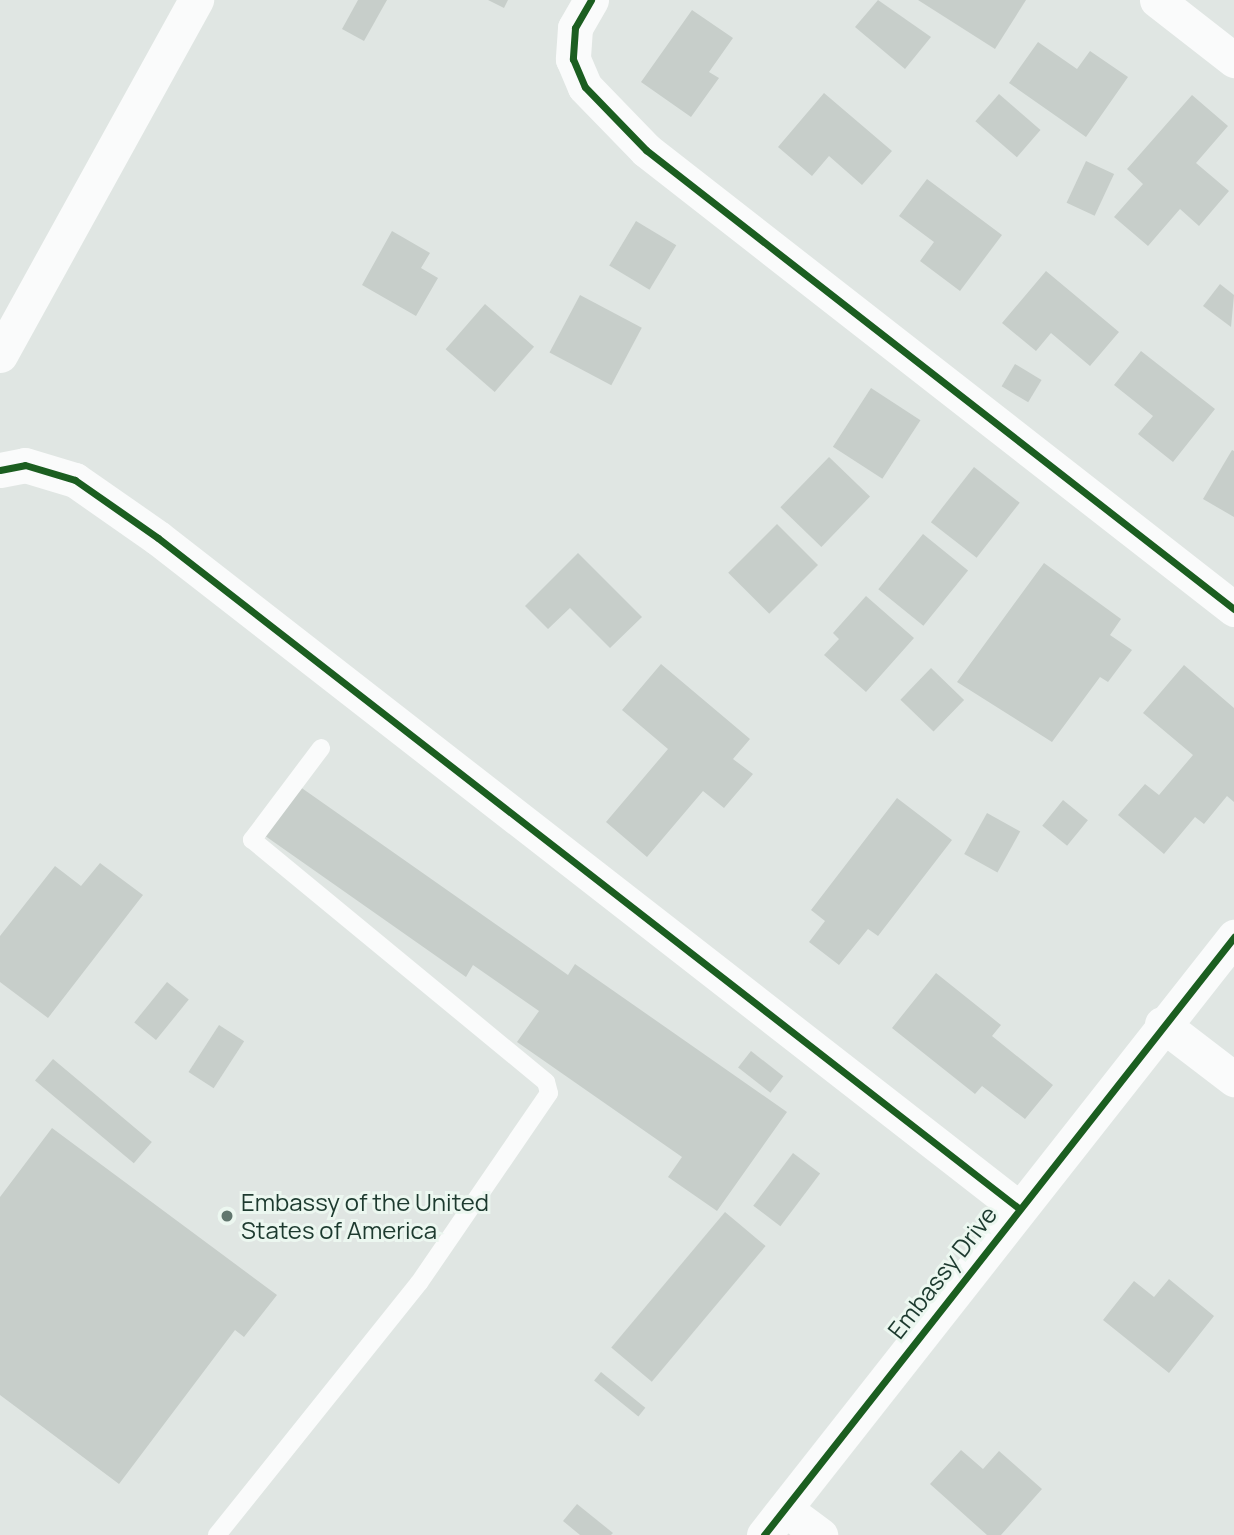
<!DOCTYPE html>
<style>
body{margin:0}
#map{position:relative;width:1234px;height:1535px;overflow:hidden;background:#e0e6e3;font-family:Manrope,sans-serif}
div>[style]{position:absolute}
.building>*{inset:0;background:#c7ceca;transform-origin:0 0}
.lane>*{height:18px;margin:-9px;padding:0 9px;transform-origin:9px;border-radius:9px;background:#fafbfb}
.street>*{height:35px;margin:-17.5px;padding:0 17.5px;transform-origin:17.5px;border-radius:17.5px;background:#fafbfb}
.cycleway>*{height:7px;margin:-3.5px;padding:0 3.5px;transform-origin:3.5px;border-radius:3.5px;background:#1b5e20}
.dots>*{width:19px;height:19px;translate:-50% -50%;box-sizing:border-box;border:4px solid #ecf7f0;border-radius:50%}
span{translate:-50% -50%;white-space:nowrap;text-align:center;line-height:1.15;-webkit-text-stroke:6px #ecf7f0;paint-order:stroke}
.poi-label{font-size:24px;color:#1d3a2f}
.left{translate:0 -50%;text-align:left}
.street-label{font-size:24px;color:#1d3a2f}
</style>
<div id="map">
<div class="building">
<i style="clip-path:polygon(358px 0,387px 0,364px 41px,342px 29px)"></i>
<i style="clip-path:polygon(488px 0,508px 0,504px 8px)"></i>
<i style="clip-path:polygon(878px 0,931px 37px,905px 69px,855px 27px)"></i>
<i style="clip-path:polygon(918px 0,1026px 0,995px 49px)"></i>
<i style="clip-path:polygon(692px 10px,733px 38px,709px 72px,719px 78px,691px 117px,641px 82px)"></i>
<i style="clip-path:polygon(1038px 42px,1077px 69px,1090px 51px,1128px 77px,1086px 137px,1009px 83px)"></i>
<i style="clip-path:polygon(824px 93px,892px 151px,862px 185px,829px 156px,812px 176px,778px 147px)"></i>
<i style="left:999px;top:94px;width:55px;height:36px;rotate:41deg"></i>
<i style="clip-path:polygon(1192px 95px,1228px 126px,1196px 163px,1229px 191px,1199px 226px,1180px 209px,1148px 246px,1114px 217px,1143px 184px,1127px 169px)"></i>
<i style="left:1086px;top:161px;width:31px;height:46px;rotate:25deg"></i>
<i style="clip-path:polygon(927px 179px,1002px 235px,960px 291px,920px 261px,934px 242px,899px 216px)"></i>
<i style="left:636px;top:221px;width:47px;height:52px;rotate:31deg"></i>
<i style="clip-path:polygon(392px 231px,430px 253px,421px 268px,438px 278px,416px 316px,362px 285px)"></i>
<i style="clip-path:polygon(1046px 271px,1119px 332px,1090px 366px,1051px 333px,1036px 351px,1002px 323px)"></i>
<i style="clip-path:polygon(1220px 284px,1234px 295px,1231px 327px,1203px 306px)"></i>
<i style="left:580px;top:295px;width:70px;height:65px;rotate:28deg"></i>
<i style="left:485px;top:304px;width:65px;height:60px;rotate:41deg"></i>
<i style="clip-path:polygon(1141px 351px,1215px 409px,1173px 462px,1138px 434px,1153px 416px,1114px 385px)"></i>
<i style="left:1015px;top:364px;width:31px;height:26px;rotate:31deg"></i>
<i style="left:871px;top:388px;width:59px;height:70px;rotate:33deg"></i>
<i style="clip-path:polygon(1232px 450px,1234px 451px,1234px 517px,1203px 499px)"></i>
<i style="left:829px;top:457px;width:57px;height:70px;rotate:44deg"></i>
<i style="left:974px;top:467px;width:58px;height:70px;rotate:38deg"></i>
<i style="left:777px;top:524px;width:58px;height:69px;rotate:45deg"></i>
<i style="left:923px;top:534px;width:58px;height:71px;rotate:39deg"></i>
<i style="clip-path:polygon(578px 553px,642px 617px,610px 648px,570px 608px,548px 629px,525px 606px)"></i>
<i style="clip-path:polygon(1044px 563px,1121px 619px,1110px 635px,1132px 650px,1108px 682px,1100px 677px,1052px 742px,957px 682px)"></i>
<i style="clip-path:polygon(866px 596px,914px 638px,866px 692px,824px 655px,839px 639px,833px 633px)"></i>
<i style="clip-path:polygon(661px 664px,750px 739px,733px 759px,753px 774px,724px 808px,703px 791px,647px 857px,606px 822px,668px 749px,622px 710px)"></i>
<i style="clip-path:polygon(1184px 665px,1234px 708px,1234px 802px,1227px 796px,1204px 824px,1195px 817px,1164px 854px,1118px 815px,1145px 784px,1159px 795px,1193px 755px,1143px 713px)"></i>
<i style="left:931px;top:668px;width:46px;height:44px;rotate:44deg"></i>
<i style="clip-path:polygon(296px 784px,568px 975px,575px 964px,787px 1112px,717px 1211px,668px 1177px,682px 1157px,517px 1042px,539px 1011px,473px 965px,466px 977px,261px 833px)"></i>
<i style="clip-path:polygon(897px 798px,952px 840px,878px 936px,868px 929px,839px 965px,809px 942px,825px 921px,811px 910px)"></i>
<i style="left:1063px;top:800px;width:32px;height:33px;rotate:39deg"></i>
<i style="left:987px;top:813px;width:38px;height:47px;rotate:29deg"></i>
<i style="clip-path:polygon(100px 863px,143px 895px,48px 1018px,0 982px,0 936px,55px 866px,81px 886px)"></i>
<i style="clip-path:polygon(936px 973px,1001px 1025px,992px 1036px,1053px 1085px,1025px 1119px,982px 1086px,975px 1094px,892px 1028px)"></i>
<i style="left:167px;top:982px;width:28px;height:52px;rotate:39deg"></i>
<i style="left:219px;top:1025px;width:30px;height:56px;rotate:33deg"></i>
<i style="left:751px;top:1051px;width:41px;height:21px;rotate:38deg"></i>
<i style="left:53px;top:1059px;width:129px;height:28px;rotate:40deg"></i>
<i style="clip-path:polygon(52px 1128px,277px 1295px,244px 1337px,235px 1330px,119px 1484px,0 1395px,0 1197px)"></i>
<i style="left:793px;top:1153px;width:34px;height:66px;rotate:37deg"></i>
<i style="left:725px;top:1212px;width:53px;height:177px;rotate:40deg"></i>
<i style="clip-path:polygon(1169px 1279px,1214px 1316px,1169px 1373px,1103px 1320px,1134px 1281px,1154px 1297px)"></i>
<i style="left:601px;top:1372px;width:57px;height:11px;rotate:39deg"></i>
<i style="clip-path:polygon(961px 1450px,983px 1469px,999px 1451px,1042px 1489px,1001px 1535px,987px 1535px,930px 1484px)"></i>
<i style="clip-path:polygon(577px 1504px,613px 1533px,611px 1535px,580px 1535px,563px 1521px)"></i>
</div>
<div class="lane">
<i style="left:217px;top:1535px;width:323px;rotate:-51.3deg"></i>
<i style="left:419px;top:1283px;width:230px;rotate:-55.6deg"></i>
<i style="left:549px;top:1093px;width:11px;rotate:-105deg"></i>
<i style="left:546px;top:1082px;width:381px;rotate:-140.5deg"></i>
<i style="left:252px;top:840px;width:115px;rotate:-53.1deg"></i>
</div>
<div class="street">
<i style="left:591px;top:0;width:32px;rotate:120deg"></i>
<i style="left:575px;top:28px;width:31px;rotate:94deg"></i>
<i style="left:573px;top:59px;width:30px;rotate:67deg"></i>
<i style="left:585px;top:87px;width:88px;rotate:45.9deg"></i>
<i style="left:646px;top:150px;width:746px;rotate:37.98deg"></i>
<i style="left:1157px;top:0;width:98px;rotate:37.9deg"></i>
<i style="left:0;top:355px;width:406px;rotate:-61.1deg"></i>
<i style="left:0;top:470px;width:25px;rotate:-11deg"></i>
<i style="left:25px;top:465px;width:52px;rotate:16.7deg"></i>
<i style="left:75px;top:480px;width:101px;rotate:34.9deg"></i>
<i style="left:158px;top:538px;width:1089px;rotate:37.91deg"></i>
<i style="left:1162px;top:1024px;width:91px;rotate:37.4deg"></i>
<i style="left:785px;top:1509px;width:44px;rotate:36.6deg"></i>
<i style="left:764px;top:1535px;width:761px;rotate:-51.83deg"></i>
</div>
<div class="cycleway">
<i style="left:591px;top:0;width:32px;rotate:120deg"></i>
<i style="left:575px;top:28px;width:31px;rotate:94deg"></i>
<i style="left:573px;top:59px;width:30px;rotate:67deg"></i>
<i style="left:585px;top:87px;width:88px;rotate:45.9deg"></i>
<i style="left:646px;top:150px;width:746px;rotate:37.98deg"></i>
<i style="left:0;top:470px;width:25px;rotate:-11deg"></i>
<i style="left:25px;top:465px;width:52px;rotate:16.7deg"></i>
<i style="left:75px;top:480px;width:101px;rotate:34.9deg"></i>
<i style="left:158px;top:538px;width:1089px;rotate:37.91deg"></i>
<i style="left:764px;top:1535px;width:761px;rotate:-51.83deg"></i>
</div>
<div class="dots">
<i style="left:227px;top:1216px;background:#61766e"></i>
</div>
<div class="poi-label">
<span class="left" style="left:241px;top:1216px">Embassy of the United<br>States of America</span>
</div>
<div class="street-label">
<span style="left:942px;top:1272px;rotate:-52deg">Embassy Drive</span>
</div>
</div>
